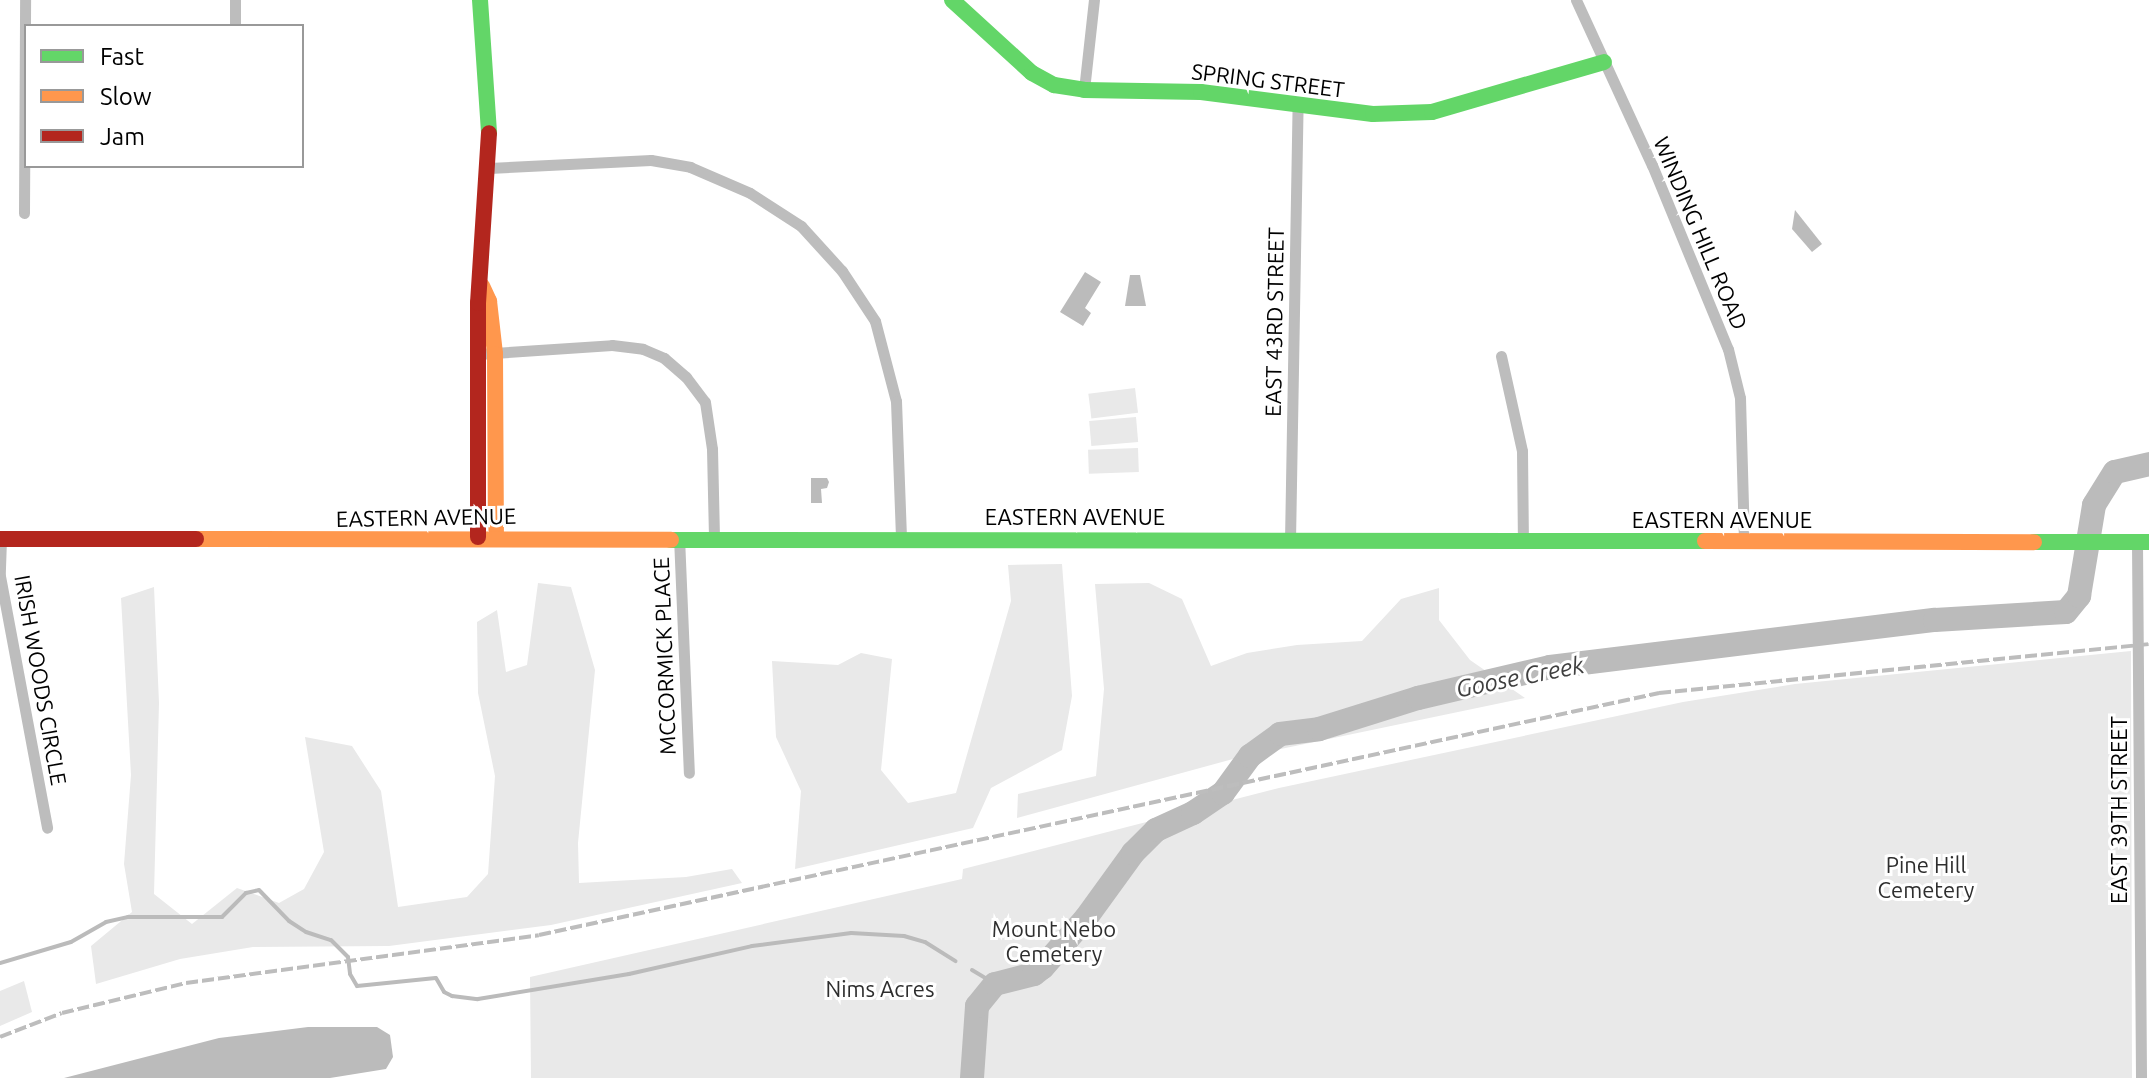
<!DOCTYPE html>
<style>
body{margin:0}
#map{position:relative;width:2149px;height:1078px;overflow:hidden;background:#fff;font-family:Ubuntu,sans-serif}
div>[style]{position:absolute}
.green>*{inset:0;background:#e9e9e9;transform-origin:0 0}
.water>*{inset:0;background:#bbb}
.stream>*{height:4px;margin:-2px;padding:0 2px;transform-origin:2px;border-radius:2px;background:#bbb}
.river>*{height:24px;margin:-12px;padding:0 12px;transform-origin:12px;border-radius:12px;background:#bbb}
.street>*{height:11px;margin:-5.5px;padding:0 5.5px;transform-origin:5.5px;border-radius:5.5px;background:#bdbdbd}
.fast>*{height:16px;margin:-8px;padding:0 8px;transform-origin:8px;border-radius:8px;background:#63d668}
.slow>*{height:16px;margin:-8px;padding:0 8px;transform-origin:8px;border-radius:8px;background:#ff974d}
.jam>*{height:16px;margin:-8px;padding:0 8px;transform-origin:8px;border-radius:8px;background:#b3261e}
.rail>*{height:4px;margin-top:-2px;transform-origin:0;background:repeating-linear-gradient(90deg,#bdbdbd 0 12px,transparent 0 16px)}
span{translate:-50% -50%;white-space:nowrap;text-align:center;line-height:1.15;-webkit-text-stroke:6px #fff;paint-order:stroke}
.street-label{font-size:22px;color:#000}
.park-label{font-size:22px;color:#2e2e2e}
.water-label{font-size:24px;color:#3f3f3f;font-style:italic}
.legend{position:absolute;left:24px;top:24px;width:280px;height:144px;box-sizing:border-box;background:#fff;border:2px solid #999;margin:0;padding:10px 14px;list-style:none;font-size:24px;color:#000}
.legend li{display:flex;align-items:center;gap:16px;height:40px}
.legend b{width:40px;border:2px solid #999}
</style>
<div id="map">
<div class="green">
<i style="left:1135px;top:388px;width:25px;height:47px;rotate:83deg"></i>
<i style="left:1136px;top:417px;width:25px;height:47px;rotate:85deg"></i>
<i style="left:1138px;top:448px;width:24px;height:50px;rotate:88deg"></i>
<i style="clip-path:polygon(1062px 564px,1072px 696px,1062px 750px,991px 788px,973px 828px,795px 869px,801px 791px,776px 737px,772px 661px,838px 665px,861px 653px,892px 659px,881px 770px,908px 803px,956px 793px,1011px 601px,1008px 565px)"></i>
<i style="clip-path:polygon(538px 583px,571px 587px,595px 670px,578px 843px,579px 883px,686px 877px,732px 869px,742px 883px,551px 925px,389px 946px,253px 947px,180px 959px,96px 984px,91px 946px,132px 912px,124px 864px,131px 775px,121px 598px,154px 587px,159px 703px,154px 894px,192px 924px,237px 888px,279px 903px,304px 889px,324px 852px,305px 737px,352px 746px,381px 791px,398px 907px,467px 897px,488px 874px,495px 776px,478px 693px,477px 622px,497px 610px,506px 672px,527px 665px)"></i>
<i style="clip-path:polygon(1149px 583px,1182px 599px,1211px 666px,1247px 653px,1297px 645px,1362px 641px,1401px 599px,1439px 588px,1439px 620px,1470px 660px,1525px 698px,1233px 759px,1017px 818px,1018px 794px,1096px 776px,1104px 689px,1095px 584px)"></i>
<i style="clip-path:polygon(2131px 651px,2132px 1078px,531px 1078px,530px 977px,962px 879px,963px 869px,1279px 788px,1683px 702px,1795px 684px)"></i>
<i style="clip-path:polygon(24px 981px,32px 1012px,0 1026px,0 991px)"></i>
</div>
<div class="water">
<i style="clip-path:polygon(1795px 210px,1822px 244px,1812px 252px,1792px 229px)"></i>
<i style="clip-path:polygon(1085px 272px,1101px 282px,1085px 308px,1091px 313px,1083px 326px,1060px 312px)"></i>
<i style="clip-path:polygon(1130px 275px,1140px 275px,1146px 306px,1125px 306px)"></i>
<i style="clip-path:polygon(811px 478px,827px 478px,829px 482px,827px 488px,821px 489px,822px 503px,811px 503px)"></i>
<i style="clip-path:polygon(308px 1027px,377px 1027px,390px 1035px,393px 1057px,386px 1069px,330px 1078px,64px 1078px,219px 1038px)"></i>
</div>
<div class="stream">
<i style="left:0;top:963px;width:74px;rotate:-16.5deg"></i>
<i style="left:71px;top:942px;width:40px;rotate:-29.7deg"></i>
<i style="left:106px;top:922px;width:23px;rotate:-13deg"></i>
<i style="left:128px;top:917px;width:94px"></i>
<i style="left:222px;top:917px;width:34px;rotate:-45deg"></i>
<i style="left:246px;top:893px;width:13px;rotate:-13deg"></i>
<i style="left:259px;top:890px;width:43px;rotate:45.9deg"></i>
<i style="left:289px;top:921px;width:20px;rotate:33deg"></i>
<i style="left:306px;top:932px;width:26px;rotate:18deg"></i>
<i style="left:331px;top:940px;width:24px;rotate:45deg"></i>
<i style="left:348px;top:957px;width:17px;rotate:83deg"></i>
<i style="left:350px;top:974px;width:14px;rotate:60deg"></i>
<i style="left:357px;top:986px;width:79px;rotate:-5.8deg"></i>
<i style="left:436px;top:978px;width:16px;rotate:60deg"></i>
<i style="left:444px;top:992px;width:9px;rotate:27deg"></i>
<i style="left:452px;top:996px;width:26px;rotate:7deg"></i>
<i style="left:478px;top:999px;width:153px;rotate:-9.4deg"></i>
<i style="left:629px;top:974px;width:126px;rotate:-12.8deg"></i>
<i style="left:752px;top:946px;width:100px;rotate:-7.5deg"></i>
<i style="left:851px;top:933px;width:53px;rotate:3.2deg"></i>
<i style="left:904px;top:936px;width:22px;rotate:16deg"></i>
<i style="left:925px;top:942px;width:36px;rotate:32deg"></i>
<i style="left:972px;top:970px;width:27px;rotate:31deg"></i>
</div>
<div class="river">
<i style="left:972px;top:1078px;width:72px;rotate:-86deg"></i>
<i style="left:977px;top:1006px;width:28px;rotate:-51deg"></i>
<i style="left:995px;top:984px;width:40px;rotate:-14.4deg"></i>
<i style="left:1034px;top:974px;width:11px;rotate:-38deg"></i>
<i style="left:1043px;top:967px;width:65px;rotate:-48.7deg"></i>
<i style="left:1086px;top:918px;width:80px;rotate:-54.1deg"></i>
<i style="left:1133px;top:853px;width:33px;rotate:-45deg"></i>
<i style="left:1156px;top:830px;width:41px;rotate:-24.7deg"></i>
<i style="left:1193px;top:813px;width:36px;rotate:-34deg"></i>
<i style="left:1223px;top:793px;width:46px;rotate:-53.9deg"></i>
<i style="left:1250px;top:756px;width:37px;rotate:-36deg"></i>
<i style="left:1280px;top:734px;width:39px;rotate:-7deg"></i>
<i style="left:1319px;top:729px;width:104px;rotate:-17.4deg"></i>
<i style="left:1418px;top:698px;width:136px;rotate:-13.2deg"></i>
<i style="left:1550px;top:667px;width:388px;rotate:-7deg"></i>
<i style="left:1935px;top:620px;width:131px;rotate:-3.5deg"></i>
<i style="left:2066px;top:612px;width:21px;rotate:-51deg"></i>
<i style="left:2079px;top:596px;width:92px;rotate:-80.6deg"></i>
<i style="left:2094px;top:505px;width:39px;rotate:-58deg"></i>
<i style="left:2115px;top:472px;width:35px;rotate:-13deg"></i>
</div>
<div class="street">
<i style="left:235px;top:0;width:26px;rotate:90deg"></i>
<i style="left:1576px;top:0;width:182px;rotate:65.3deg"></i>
<i style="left:1652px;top:165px;width:199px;rotate:67.6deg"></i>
<i style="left:1728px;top:349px;width:50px;rotate:76.2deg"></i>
<i style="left:1740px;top:398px;width:143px;rotate:88.4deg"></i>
<i style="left:1084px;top:90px;width:91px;rotate:-83.7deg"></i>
<i style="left:489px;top:168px;width:162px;rotate:-2.8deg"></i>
<i style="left:651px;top:160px;width:40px;rotate:10deg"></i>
<i style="left:690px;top:167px;width:65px;rotate:23.4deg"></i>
<i style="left:750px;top:193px;width:61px;rotate:32.9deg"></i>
<i style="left:801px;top:226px;width:61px;rotate:47.7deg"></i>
<i style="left:842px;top:271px;width:60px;rotate:56.6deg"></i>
<i style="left:875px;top:321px;width:83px;rotate:75.3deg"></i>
<i style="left:896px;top:401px;width:137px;rotate:87.9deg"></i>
<i style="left:24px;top:213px;width:213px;rotate:-89.7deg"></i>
<i style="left:478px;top:354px;width:134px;rotate:-3.8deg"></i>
<i style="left:612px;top:345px;width:31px;rotate:7deg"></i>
<i style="left:643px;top:349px;width:23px;rotate:23deg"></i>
<i style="left:664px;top:358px;width:29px;rotate:41deg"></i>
<i style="left:686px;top:377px;width:31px;rotate:53deg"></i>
<i style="left:705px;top:402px;width:48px;rotate:81.5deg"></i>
<i style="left:712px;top:449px;width:88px;rotate:88.7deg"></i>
<i style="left:1501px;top:356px;width:97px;rotate:77.5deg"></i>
<i style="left:1522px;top:451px;width:91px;rotate:89.4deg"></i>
<i style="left:679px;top:537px;width:236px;rotate:87.6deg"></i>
<i style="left:1px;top:539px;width:37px;rotate:92deg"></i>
<i style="left:0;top:576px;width:256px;rotate:79.4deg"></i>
<i style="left:1290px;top:541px;width:437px;rotate:-89deg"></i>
<i style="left:2137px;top:542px;width:536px;rotate:89.57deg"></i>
</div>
<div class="fast">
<i style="left:480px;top:0;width:133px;rotate:86.1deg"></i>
<i style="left:952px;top:0;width:108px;rotate:42.4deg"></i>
<i style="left:1032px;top:73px;width:25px;rotate:29deg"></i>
<i style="left:1054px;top:85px;width:30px;rotate:9deg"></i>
<i style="left:1084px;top:90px;width:117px;rotate:1deg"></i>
<i style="left:1201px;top:92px;width:173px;rotate:7.3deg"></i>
<i style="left:1373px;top:114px;width:59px;rotate:-1.9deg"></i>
<i style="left:1432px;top:112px;width:179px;rotate:-16.2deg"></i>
<i style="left:671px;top:540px;width:1034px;rotate:0.06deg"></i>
<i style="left:2034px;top:542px;width:115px"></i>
</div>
<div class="slow">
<i style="left:482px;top:286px;width:17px;rotate:65deg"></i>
<i style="left:489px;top:301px;width:53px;rotate:83.5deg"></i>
<i style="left:495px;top:354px;width:183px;rotate:89.7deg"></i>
<i style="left:196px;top:539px;width:475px;rotate:0.1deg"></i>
<i style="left:1705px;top:541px;width:329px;rotate:0.2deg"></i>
</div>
<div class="jam">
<i style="left:478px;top:537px;width:234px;rotate:-90deg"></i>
<i style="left:478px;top:303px;width:170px;rotate:-86.3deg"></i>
<i style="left:0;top:539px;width:196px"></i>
</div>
<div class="rail">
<i style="left:0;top:1037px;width:66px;rotate:-21.2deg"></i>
<i style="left:62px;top:1013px;width:128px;rotate:-13.6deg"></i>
<i style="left:186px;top:983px;width:356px;rotate:-7.7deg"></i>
<i style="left:539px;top:935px;width:1146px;rotate:-12.19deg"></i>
<i style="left:1659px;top:693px;width:492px;rotate:-5.7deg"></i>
</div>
<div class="street-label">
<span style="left:1268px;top:80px;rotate:7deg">SPRING STREET</span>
<span style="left:1701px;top:233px;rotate:67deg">WINDING HILL ROAD</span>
<span style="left:1274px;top:322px;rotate:-89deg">EAST 43RD STREET</span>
<span style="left:426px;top:517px;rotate:-1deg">EASTERN AVENUE</span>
<span style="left:1075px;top:517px">EASTERN AVENUE</span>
<span style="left:1722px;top:520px">EASTERN AVENUE</span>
<span style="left:664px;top:656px;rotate:-92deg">MCCORMICK PLACE</span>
<span style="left:41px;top:680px;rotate:80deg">IRISH WOODS CIRCLE</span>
<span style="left:2119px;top:810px;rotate:-90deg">EAST 39TH STREET</span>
</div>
<div class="park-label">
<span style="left:1926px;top:877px">Pine Hill<br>Cemetery</span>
<span style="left:1054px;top:941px">Mount Nebo<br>Cemetery</span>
<span style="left:880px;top:989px">Nims Acres</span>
</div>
<div class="water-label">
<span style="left:1520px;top:677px;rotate:-11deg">Goose Creek</span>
</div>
<ul class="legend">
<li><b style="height:10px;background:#63d668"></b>Fast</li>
<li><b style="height:10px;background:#ff974d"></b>Slow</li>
<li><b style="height:10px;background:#b3261e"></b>Jam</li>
</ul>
</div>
